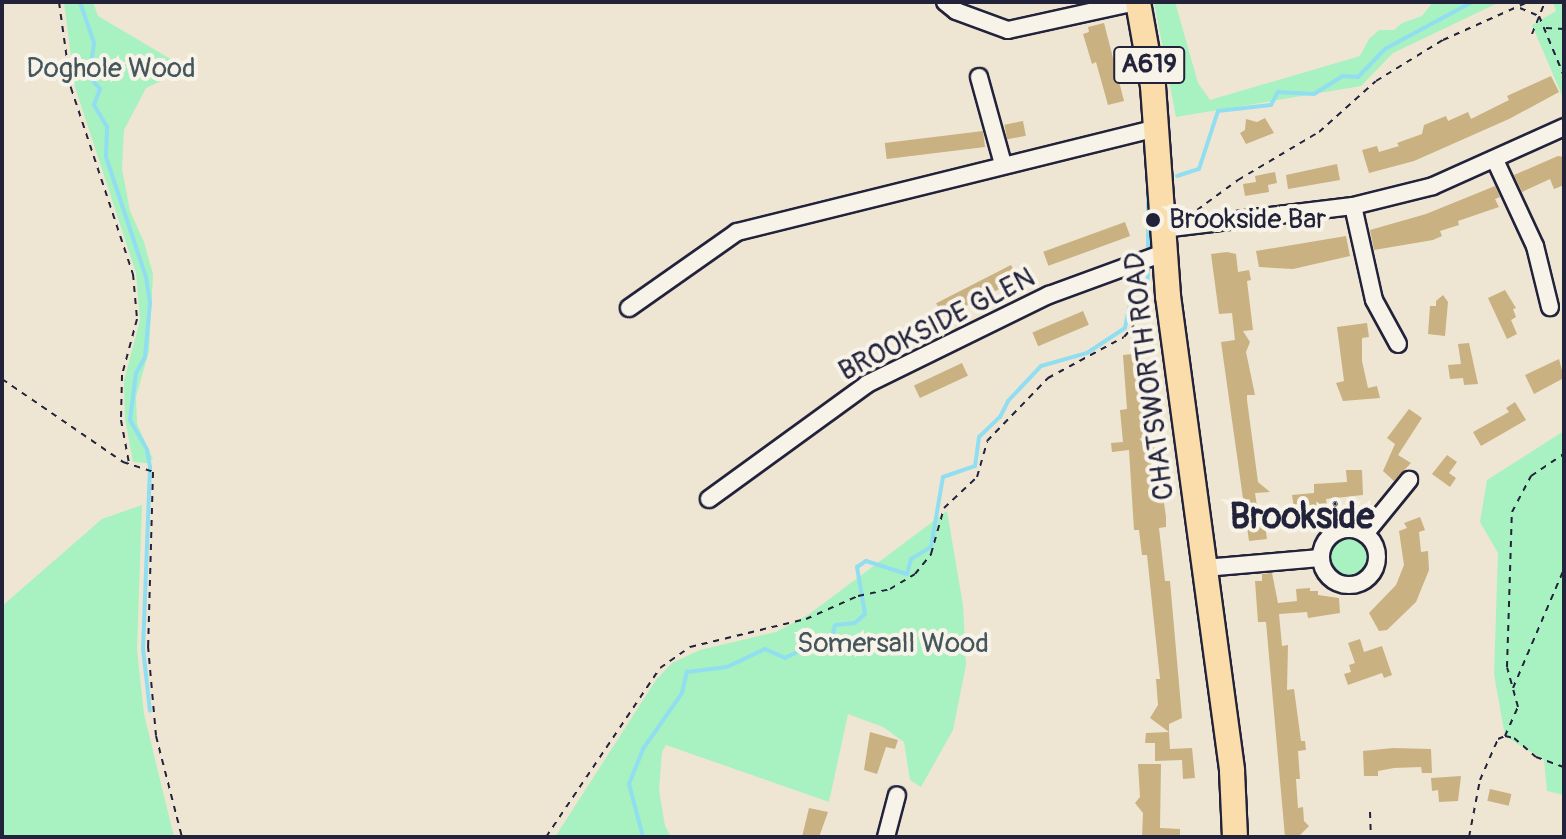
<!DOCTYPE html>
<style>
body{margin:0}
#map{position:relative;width:1566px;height:839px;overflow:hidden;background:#eee6d3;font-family:Pangolin,sans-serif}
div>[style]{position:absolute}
.green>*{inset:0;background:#a8f1c0}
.round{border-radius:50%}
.stream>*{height:4px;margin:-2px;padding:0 2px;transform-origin:2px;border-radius:2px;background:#91def1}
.building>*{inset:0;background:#c9b181;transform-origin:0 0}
.path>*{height:2px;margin-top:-1px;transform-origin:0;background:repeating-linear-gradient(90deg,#22223b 0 6px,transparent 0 12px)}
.roads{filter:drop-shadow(2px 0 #22223b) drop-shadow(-2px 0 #22223b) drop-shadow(0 2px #22223b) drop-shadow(0 -2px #22223b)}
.minor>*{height:16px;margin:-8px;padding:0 8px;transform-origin:8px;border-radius:8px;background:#f7f3e8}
.minor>.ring{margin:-8px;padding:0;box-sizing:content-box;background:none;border:16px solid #f7f3e8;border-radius:50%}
.highway>*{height:24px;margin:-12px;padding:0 12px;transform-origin:12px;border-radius:12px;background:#faddab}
.dots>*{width:22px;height:22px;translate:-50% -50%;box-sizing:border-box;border:4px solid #f7f3e8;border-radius:50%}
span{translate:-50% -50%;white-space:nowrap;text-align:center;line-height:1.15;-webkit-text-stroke:8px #f7f3e8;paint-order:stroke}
.shield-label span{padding:2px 6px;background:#f7f3e8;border:2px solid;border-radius:6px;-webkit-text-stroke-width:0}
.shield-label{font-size:26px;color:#22223b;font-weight:700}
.park-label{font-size:28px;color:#44565c}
.poi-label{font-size:28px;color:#22223b}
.left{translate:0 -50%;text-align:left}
.street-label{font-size:28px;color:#22223b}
.district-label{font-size:36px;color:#22223b;font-weight:700}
.frame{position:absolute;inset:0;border:4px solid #22223b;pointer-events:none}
</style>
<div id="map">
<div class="green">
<i style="clip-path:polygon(64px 2px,93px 2px,98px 16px,174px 61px,177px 67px,174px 75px,146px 88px,124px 130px,122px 169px,130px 211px,144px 242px,153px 274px,149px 351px,136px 397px,137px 424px,153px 459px,147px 463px,133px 462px,125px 419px,124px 381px,140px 320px,136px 273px,75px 87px)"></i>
<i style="clip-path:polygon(1154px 2px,1175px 2px,1198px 83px,1210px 100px,1360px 56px,1369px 39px,1379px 30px,1394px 30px,1402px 23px,1422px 16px,1433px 2px,1500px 2px,1393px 53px,1361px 86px,1176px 117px)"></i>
<i style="clip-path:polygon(1553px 2px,1564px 2px,1564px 100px,1532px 25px,1556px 11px)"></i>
<i style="clip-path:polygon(1564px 431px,1564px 795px,1547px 791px,1544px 760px,1505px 736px,1494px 674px,1498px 553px,1480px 522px,1487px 480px)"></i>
<i style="clip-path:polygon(142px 505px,137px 650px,144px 714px,174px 837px,2px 837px,2px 606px,102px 519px)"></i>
<i style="clip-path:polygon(947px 511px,963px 605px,966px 665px,953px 730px,921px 787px,910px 780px,904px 742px,883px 727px,848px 714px,829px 802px,666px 745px,662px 752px,659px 790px,665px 826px,671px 837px,555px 837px,656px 680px,672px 663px,700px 650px,776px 632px,808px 615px)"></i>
<i class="round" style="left:1327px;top:534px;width:44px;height:44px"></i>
</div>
<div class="stream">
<i style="left:80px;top:2px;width:43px;rotate:71.1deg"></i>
<i style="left:94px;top:43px;width:34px;rotate:98deg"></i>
<i style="left:89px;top:77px;width:16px;rotate:47deg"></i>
<i style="left:100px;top:89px;width:17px;rotate:111deg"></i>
<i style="left:94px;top:105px;width:26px;rotate:59deg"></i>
<i style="left:107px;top:127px;width:30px;rotate:92deg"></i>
<i style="left:106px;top:157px;width:126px;rotate:71.6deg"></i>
<i style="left:146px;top:277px;width:26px;rotate:81deg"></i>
<i style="left:150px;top:303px;width:54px;rotate:95.3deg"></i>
<i style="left:145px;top:357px;width:18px;rotate:119deg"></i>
<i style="left:136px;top:373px;width:47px;rotate:97.3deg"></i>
<i style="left:130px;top:420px;width:34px;rotate:60deg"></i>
<i style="left:147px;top:450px;width:17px;rotate:80deg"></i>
<i style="left:150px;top:467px;width:181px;rotate:92.2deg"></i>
<i style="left:143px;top:648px;width:63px;rotate:83.7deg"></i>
<i style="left:1177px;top:176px;width:23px;rotate:-18deg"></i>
<i style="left:1199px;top:169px;width:61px;rotate:-71.9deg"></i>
<i style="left:1218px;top:111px;width:53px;rotate:-6.5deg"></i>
<i style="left:1271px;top:105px;width:15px;rotate:-62deg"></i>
<i style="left:1278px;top:92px;width:36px;rotate:3deg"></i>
<i style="left:1314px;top:94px;width:34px;rotate:-32deg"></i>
<i style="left:1343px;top:76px;width:15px;rotate:4deg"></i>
<i style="left:1358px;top:77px;width:39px;rotate:-46deg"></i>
<i style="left:1385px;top:49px;width:99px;rotate:-28.4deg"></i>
<i style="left:1148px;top:249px;width:65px;rotate:-90deg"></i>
<i style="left:1148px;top:184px;width:4px;rotate:-14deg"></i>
<i style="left:643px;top:837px;width:55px;rotate:-104.8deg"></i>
<i style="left:629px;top:784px;width:38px;rotate:-68deg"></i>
<i style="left:643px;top:749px;width:68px;rotate:-55.1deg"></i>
<i style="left:682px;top:693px;width:22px;rotate:-77deg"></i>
<i style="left:687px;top:672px;width:40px;rotate:-7.1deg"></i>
<i style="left:727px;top:667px;width:42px;rotate:-25.3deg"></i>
<i style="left:765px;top:649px;width:22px;rotate:24deg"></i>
<i style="left:785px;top:658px;width:32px;rotate:-26deg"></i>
<i style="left:814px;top:644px;width:17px;rotate:-7deg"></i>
<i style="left:831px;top:642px;width:17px;rotate:-77deg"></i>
<i style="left:835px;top:625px;width:20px;rotate:-6deg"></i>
<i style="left:855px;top:623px;width:13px;rotate:-42deg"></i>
<i style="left:865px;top:614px;width:48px;rotate:-99.7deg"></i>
<i style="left:857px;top:567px;width:11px;rotate:-34deg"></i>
<i style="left:866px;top:561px;width:43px;rotate:17.6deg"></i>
<i style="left:907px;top:574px;width:16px;rotate:-75deg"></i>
<i style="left:911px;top:559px;width:23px;rotate:-31deg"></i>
<i style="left:931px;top:547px;width:71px;rotate:-80.3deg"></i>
<i style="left:943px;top:477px;width:34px;rotate:-19deg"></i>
<i style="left:975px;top:466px;width:29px;rotate:-82deg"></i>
<i style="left:979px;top:437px;width:29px;rotate:-44deg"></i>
<i style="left:1000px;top:417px;width:18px;rotate:-63deg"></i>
<i style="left:1008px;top:401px;width:48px;rotate:-46.7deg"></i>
<i style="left:1041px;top:366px;width:48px;rotate:-15.8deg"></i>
<i style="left:1087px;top:353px;width:45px;rotate:-33.3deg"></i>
<i style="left:1125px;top:328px;width:20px;rotate:-79deg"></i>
<i style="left:1129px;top:308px;width:22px;rotate:-36deg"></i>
<i style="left:1147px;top:295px;width:25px;rotate:-88deg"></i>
</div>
<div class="building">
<i style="clip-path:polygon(1104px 23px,1124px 101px,1108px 105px,1096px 62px,1092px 64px,1083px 34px,1089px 32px,1088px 27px)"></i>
<i style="clip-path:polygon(1551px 76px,1559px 92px,1509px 119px,1414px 161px,1369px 173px,1362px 150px,1377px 146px,1379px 152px,1399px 146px,1397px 143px,1422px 134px,1424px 125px,1446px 116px,1448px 121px,1468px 112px,1471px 119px,1509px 100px,1507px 96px)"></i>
<i style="clip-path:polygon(1265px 118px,1274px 133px,1246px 144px,1240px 133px,1245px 130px,1246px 119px,1257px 122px)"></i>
<i style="left:1023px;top:121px;width:15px;height:19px;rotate:79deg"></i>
<i style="left:983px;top:131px;width:16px;height:99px;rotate:83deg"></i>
<i style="clip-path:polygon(1558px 156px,1564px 157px,1564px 185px,1554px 189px,1550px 179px,1522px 192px,1514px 175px)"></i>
<i style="clip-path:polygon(1337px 164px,1340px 180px,1288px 189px,1286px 175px)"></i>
<i style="clip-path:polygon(1275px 172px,1277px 183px,1268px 185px,1269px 192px,1245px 196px,1243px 184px,1256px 182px,1255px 176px)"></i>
<i style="clip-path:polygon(1495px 186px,1500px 197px,1495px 199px,1499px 207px,1458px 221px,1459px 225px,1440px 231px,1442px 236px,1433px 240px,1374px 250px,1370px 230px,1426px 214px)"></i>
<i style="left:1125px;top:222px;width:15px;height:87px;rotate:70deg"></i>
<i style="clip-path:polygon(1346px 236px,1350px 256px,1293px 269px,1259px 267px,1256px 251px)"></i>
<i style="clip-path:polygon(1227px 252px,1236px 254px,1238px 272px,1249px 270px,1251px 280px,1247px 281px,1253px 330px,1243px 331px,1250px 342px,1246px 352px,1255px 395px,1247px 395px,1247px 400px,1258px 482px,1270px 492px,1255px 493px,1258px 513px,1263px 512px,1267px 539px,1249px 541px,1221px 342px,1235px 340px,1232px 313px,1219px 314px,1211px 254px)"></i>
<i style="left:1011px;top:265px;width:16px;height:84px;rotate:63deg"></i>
<i style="clip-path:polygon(1505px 290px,1516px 308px,1513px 309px,1516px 317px,1511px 320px,1517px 334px,1507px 339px,1488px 298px)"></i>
<i style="clip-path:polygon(1443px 295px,1448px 302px,1445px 336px,1428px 334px,1430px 306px,1436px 306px,1436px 301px)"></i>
<i style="left:1083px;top:311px;width:15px;height:55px;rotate:67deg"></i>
<i style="clip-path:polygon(1367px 323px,1369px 337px,1362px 338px,1362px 361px,1368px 388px,1377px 386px,1380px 398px,1343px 401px,1336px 383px,1344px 381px,1337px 327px)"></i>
<i style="clip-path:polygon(1469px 343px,1478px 384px,1464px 385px,1463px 378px,1450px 379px,1448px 365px,1461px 364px,1458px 344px)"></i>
<i style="clip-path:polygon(1142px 353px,1143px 368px,1150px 368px,1151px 378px,1146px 378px,1144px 391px,1148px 439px,1153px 439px,1157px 477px,1151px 478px,1152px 496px,1163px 495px,1166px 517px,1166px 527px,1159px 528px,1165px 581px,1170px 581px,1182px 718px,1169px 724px,1169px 732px,1150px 718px,1158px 705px,1156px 679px,1160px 679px,1147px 555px,1142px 555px,1139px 530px,1134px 530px,1129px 450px,1112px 452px,1111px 443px,1123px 442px,1120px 410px,1127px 409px,1123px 355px)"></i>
<i style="clip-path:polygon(1559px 359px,1564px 378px,1534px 394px,1525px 375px)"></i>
<i style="left:962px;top:363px;width:14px;height:53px;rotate:65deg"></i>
<i style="clip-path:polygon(1515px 402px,1526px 420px,1481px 446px,1473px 432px,1509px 412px,1506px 408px)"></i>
<i style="clip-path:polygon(1409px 409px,1422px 418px,1398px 455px,1411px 463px,1394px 481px,1383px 471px,1395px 444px,1387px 438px)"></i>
<i style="clip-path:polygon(1447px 455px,1457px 462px,1449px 473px,1456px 478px,1450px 487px,1432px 474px)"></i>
<i style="clip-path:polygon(1346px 470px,1362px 470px,1363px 495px,1326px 499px,1327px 505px,1303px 507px,1304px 514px,1295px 515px,1292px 495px,1314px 493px,1314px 484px,1347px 482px)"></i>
<i style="clip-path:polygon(1420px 517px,1425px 530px,1419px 532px,1421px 552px,1428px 551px,1429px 570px,1416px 602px,1387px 630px,1379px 631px,1369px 613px,1396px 585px,1404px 565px,1399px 531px,1407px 528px,1404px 523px)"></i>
<i style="clip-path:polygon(1272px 573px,1278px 603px,1297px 601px,1296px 589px,1310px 588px,1310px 591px,1318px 591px,1318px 595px,1339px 598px,1340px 613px,1308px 618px,1307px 612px,1279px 614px,1282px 646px,1288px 645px,1287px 690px,1294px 689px,1301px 741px,1305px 741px,1306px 750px,1298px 751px,1300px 779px,1296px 779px,1298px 808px,1303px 807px,1304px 821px,1309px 826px,1298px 837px,1285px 837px,1266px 622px,1258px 622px,1255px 581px,1262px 581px,1262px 574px)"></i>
<i style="clip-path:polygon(1360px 639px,1364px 652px,1382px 646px,1392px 675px,1384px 678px,1382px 673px,1348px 685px,1344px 674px,1351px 672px,1349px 665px,1355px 663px,1348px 643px)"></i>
<i style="clip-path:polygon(870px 732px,898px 740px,895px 749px,886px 747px,877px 774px,864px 770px)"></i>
<i style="clip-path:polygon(1169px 732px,1170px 749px,1192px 748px,1195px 778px,1183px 779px,1182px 760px,1155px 761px,1155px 743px,1145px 743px,1146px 733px)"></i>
<i style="clip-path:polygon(1393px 748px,1431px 749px,1432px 773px,1422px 773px,1421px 767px,1394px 768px,1378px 771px,1378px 776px,1364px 776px,1363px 751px)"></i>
<i style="clip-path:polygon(1138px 764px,1161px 764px,1160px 828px,1180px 829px,1180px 837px,1142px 837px,1143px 813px,1135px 803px,1140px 797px)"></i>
<i style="clip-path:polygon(1461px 776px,1458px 801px,1439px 802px,1438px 790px,1432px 791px,1431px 778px)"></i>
<i style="left:1490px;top:789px;width:22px;height:12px;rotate:13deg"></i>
<i style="clip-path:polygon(809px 808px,828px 812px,819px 837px,802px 837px)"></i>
</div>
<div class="path">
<i style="left:59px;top:2px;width:87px;rotate:82.1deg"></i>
<i style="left:71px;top:88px;width:196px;rotate:71.6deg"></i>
<i style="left:133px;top:274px;width:45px;rotate:84.9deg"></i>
<i style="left:137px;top:319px;width:58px;rotate:105deg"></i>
<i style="left:122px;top:375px;width:45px;rotate:91.3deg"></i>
<i style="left:121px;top:420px;width:44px;rotate:79.5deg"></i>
<i style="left:1520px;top:8px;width:21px;rotate:23deg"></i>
<i style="left:1539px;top:16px;width:65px;rotate:67.4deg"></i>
<i style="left:1546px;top:28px;width:18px;rotate:3deg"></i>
<i style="left:1532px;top:34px;width:35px;rotate:-68deg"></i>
<i style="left:1197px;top:210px;width:51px;rotate:-36.2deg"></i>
<i style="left:1238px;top:180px;width:94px;rotate:-30.7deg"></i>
<i style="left:1319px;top:132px;width:76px;rotate:-41.8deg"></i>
<i style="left:1376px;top:81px;width:79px;rotate:-31.5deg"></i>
<i style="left:1443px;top:40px;width:93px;rotate:-24.1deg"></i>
<i style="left:2px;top:379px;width:147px;rotate:34.4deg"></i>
<i style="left:123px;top:462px;width:32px;rotate:18deg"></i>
<i style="left:153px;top:472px;width:174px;rotate:91.6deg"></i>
<i style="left:148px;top:646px;width:90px;rotate:84.9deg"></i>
<i style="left:156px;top:736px;width:104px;rotate:75.6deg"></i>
<i style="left:1513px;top:688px;width:129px;rotate:-66.8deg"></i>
<i style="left:1505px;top:736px;width:32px;rotate:-66deg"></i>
<i style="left:1518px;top:707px;width:41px;rotate:-105.4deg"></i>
<i style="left:1507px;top:667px;width:155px;rotate:-88.2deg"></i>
<i style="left:1512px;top:512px;width:41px;rotate:-62.2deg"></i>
<i style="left:1531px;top:476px;width:40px;rotate:-34deg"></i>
<i style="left:1370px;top:812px;width:25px;rotate:88deg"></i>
<i style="left:546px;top:837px;width:204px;rotate:-56deg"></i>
<i style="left:660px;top:668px;width:37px;rotate:-35deg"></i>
<i style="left:690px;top:647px;width:119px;rotate:-13.6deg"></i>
<i style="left:806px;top:619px;width:57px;rotate:-23.9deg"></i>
<i style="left:858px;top:596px;width:33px;rotate:-12deg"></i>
<i style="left:890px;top:589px;width:29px;rotate:-31deg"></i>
<i style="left:915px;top:574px;width:26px;rotate:-51deg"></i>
<i style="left:931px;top:554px;width:48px;rotate:-74.2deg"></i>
<i style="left:944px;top:508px;width:45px;rotate:-43.2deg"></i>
<i style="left:977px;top:477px;width:37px;rotate:-74deg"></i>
<i style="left:987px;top:441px;width:88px;rotate:-45.9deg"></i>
<i style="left:1048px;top:378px;width:86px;rotate:-28.3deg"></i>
<i style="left:1124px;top:337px;width:41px;rotate:-48.9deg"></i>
<i style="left:1469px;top:837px;width:58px;rotate:-79.1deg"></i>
<i style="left:1480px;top:780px;width:45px;rotate:-66.3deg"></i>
<i style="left:1498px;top:739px;width:8px;rotate:-23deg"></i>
<i style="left:1505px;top:736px;width:9px;rotate:13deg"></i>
<i style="left:1514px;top:738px;width:29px;rotate:41deg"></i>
<i style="left:1536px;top:757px;width:30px;rotate:20deg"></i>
</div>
<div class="roads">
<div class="minor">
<i style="left:945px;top:2px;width:14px;rotate:39deg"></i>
<i style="left:956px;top:11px;width:55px;rotate:20.1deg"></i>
<i style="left:1008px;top:30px;width:130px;rotate:-12.4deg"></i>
<i style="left:979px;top:77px;width:90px;rotate:74.6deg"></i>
<i style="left:1495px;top:160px;width:95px;rotate:65.1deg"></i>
<i style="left:1535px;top:246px;width:63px;rotate:76.2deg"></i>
<i style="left:1353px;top:206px;width:96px;rotate:77.4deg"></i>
<i style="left:1374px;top:300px;width:50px;rotate:61.4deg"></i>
<i style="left:1163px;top:229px;width:191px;rotate:-6.9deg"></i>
<i style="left:1353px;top:206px;width:82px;rotate:-14deg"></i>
<i style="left:1433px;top:186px;width:144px;rotate:-24.2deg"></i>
<i style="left:629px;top:308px;width:132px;rotate:-35.1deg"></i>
<i style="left:737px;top:232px;width:432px;rotate:-13.9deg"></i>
<i style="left:709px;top:499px;width:195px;rotate:-36deg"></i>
<i style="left:867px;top:384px;width:203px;rotate:-26.1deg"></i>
<i style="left:1049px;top:295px;width:122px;rotate:-20.1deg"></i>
<i class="ring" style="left:1321px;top:529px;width:40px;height:40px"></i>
<i style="left:1365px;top:534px;width:70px;rotate:-50.8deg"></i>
<i style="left:1204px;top:568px;width:117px;rotate:-4.9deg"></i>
<i style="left:886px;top:837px;width:43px;rotate:-75.3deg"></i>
</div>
<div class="highway">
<i style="left:1138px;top:2px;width:85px;rotate:79.9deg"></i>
<i style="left:1153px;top:86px;width:211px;rotate:85.9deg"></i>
<i style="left:1168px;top:296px;width:479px;rotate:82.3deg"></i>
<i style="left:1232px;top:771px;width:66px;rotate:87.4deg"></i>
</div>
</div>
<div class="dots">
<i style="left:1153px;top:220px;background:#22223b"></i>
</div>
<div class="shield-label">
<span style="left:1149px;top:65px">A619</span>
</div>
<div class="park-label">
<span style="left:111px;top:69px">Doghole Wood</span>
<span style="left:893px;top:644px">Somersall Wood</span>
</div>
<div class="poi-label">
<span class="left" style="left:1169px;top:220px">Brookside Bar</span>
</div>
<div class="street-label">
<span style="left:937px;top:325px;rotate:-27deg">BROOKSIDE GLEN</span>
<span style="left:1150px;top:376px;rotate:-97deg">CHATSWORTH ROAD</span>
</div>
<div class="district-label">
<span style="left:1302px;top:517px">Brookside</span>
</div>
<div class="frame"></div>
</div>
